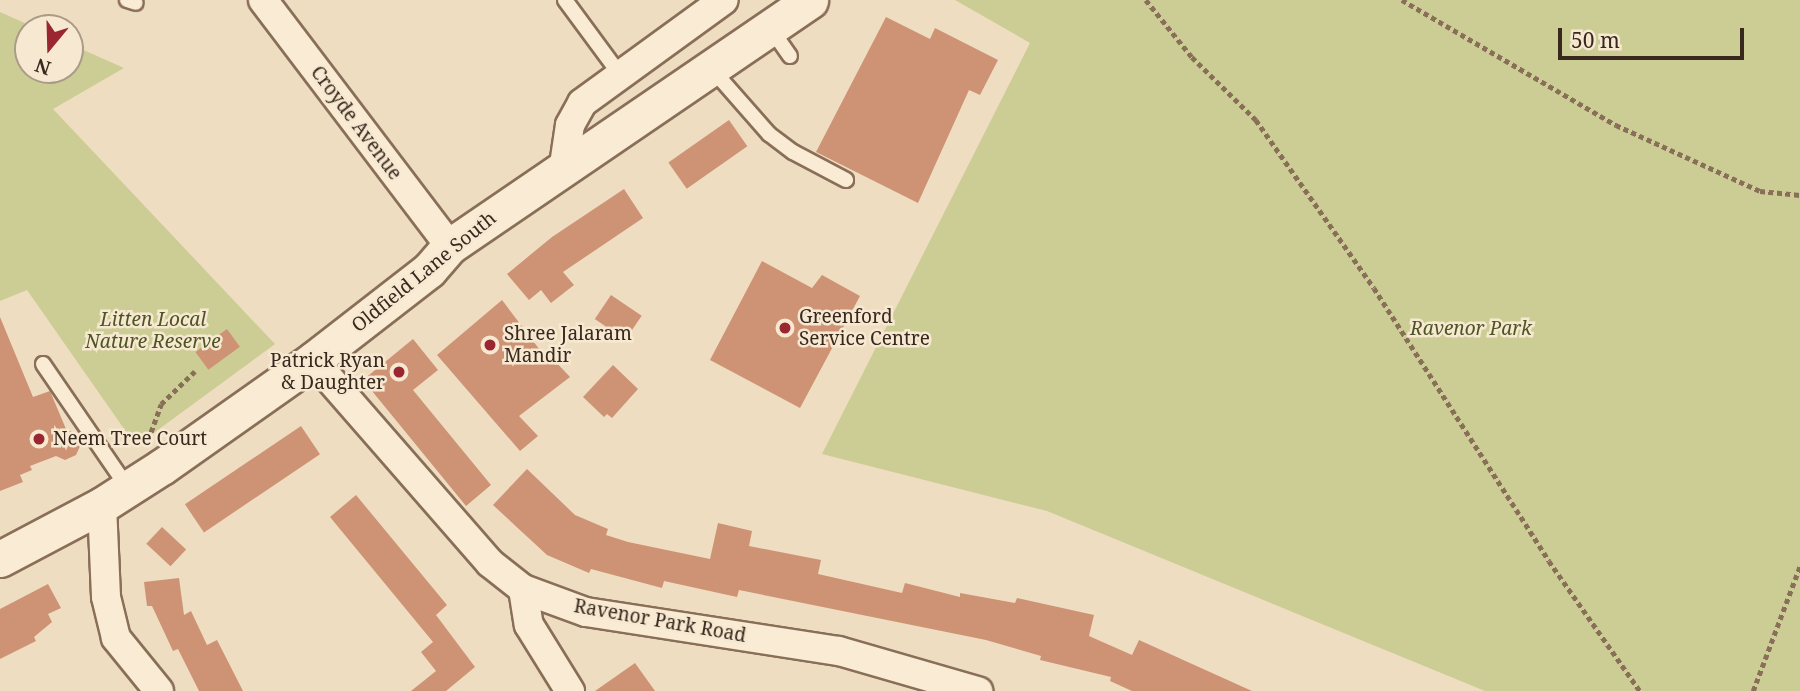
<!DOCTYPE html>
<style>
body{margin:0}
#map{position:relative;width:1800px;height:691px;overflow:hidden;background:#efddc1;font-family:"Noto Serif",serif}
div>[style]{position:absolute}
.green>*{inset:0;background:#cccd94}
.building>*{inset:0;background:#ce9375;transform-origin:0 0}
.path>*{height:4.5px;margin-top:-2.25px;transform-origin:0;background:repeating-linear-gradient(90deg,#896e58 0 5px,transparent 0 8.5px)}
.roads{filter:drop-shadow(2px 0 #896e58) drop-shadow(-2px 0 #896e58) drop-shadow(0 2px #896e58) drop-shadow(0 -2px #896e58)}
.service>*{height:14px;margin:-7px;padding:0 7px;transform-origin:7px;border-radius:7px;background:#faebd4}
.minor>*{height:28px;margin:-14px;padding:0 14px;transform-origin:14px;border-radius:14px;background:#faebd4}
.tertiary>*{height:35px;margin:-17.5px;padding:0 17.5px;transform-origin:17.5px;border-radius:17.5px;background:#faebd4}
.dots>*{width:19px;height:19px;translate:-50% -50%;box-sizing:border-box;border:4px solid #f6e8d1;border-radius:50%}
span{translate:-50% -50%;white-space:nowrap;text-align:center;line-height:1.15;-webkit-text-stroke:5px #f6e8d1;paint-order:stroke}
.street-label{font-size:19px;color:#38281d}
.poi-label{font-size:19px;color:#38281d}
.left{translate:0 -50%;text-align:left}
.right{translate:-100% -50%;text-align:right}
.park-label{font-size:19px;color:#4d5523;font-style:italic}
.north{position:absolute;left:14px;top:14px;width:70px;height:70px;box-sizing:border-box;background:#f6e8d1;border:2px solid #aa9b89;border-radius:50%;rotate:199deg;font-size:19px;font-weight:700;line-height:28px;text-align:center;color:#38281d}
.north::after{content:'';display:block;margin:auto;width:24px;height:32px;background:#9a2631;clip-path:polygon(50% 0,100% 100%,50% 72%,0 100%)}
.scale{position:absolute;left:1558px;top:28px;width:186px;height:32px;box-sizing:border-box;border:4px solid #38281d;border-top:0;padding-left:9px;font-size:21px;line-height:24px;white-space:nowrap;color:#38281d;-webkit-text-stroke:5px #f6e8d1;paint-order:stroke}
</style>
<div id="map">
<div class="green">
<i style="clip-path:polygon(955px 0,1800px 0,1800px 691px,1485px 691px,1047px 511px,822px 454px,1030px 43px)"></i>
<i style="clip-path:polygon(0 12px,36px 28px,28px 28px,28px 70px,70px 70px,70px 44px,124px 68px,53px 109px,275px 344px,136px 446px,27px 290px,0 301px)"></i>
</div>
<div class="building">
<i style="clip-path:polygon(886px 17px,930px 39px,935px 28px,998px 60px,980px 95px,969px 90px,918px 203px,816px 152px)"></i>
<i style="left:729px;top:120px;width:32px;height:74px;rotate:55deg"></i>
<i style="clip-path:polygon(624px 189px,643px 218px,563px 272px,574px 285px,551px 303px,541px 290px,529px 300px,507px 274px,552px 237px)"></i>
<i style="clip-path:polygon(762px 261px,812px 288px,822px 275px,860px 296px,800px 408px,710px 360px)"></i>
<i style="left:611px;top:295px;width:37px;height:29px;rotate:34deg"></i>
<i style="clip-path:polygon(502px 300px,549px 362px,553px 359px,570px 377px,519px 416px,538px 436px,520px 451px,437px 355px)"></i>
<i style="clip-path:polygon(0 317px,33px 397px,50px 391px,66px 429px,76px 434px,81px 444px,76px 455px,65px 460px,56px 456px,30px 466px,32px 470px,20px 475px,23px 482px,0 491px)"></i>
<i style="left:227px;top:329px;width:22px;height:39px;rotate:54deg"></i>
<i style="clip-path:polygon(413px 339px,438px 370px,413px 390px,491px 485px,466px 506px,363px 380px)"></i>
<i style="clip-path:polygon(613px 365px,638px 389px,612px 418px,607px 414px,604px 417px,583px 397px)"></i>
<i style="left:301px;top:426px;width:34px;height:140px;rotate:56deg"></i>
<i style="clip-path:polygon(527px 469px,575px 515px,608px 529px,606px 535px,628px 542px,710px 559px,718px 523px,752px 531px,749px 546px,821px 560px,818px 574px,902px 593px,905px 583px,960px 597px,960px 593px,1015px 603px,1017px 598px,1094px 615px,1089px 636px,1132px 655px,1139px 640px,1252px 691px,1132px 691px,1110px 681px,1111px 677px,1040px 660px,1041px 656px,986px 640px,739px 590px,737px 597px,664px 581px,662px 588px,591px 569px,589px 573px,547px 555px,493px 505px)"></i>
<i style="clip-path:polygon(356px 495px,447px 605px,436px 615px,475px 667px,446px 691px,411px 691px,436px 671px,421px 652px,433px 642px,330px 517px)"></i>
<i style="left:162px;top:527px;width:33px;height:23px;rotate:43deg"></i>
<i style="clip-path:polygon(179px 578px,184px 615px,191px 611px,207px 645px,217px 640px,243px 691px,199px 691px,178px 649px,173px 651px,152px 606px,147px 606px,144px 582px)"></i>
<i style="clip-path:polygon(48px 584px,61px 608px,48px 614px,52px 622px,34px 637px,36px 641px,0 659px,0 609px)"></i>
<i style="clip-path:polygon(635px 663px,655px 691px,595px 691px)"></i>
</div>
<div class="path">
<i style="left:1146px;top:0;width:73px;rotate:51.1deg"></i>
<i style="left:1192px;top:57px;width:90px;rotate:44.5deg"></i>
<i style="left:1256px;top:120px;width:205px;rotate:54.9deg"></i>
<i style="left:1374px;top:288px;width:324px;rotate:57.3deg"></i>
<i style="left:1549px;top:561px;width:159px;rotate:55deg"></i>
<i style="left:1402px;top:0;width:248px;rotate:30.3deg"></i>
<i style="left:1616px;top:125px;width:158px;rotate:24.6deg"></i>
<i style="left:1760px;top:191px;width:40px;rotate:5.7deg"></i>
<i style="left:148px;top:440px;width:38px;rotate:-70deg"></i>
<i style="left:161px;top:404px;width:47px;rotate:-44.1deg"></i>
<i style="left:1753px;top:691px;width:134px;rotate:-69.4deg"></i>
</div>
<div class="roads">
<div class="service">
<i style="left:127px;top:0;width:9px;rotate:18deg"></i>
<i style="left:565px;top:0;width:94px;rotate:53.6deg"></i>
<i style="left:771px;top:29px;width:33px;rotate:55deg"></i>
<i style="left:711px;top:68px;width:88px;rotate:48.7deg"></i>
<i style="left:769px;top:134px;width:30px;rotate:37deg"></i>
<i style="left:793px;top:152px;width:60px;rotate:27.8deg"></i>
<i style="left:43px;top:364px;width:150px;rotate:55.6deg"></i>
</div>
<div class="minor">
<i style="left:263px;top:0;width:309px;rotate:52.8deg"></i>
<i style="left:564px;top:165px;width:40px;rotate:-81.5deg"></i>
<i style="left:570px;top:125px;width:25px;rotate:-61deg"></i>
<i style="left:582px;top:103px;width:175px;rotate:-36deg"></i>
<i style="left:313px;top:360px;width:269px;rotate:48.9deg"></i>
<i style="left:490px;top:563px;width:42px;rotate:38.2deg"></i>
<i style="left:523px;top:589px;width:67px;rotate:20.1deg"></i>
<i style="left:586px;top:612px;width:256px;rotate:8.8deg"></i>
<i style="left:839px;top:651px;width:145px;rotate:16.1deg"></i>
<i style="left:102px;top:505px;width:92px;rotate:87.5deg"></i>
<i style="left:106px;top:597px;width:42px;rotate:76.3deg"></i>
<i style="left:116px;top:638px;width:68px;rotate:50.9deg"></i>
<i style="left:523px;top:589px;width:36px;rotate:81deg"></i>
<i style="left:529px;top:625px;width:78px;rotate:58.2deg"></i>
</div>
<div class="tertiary">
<i style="left:0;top:559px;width:115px;rotate:-27.9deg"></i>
<i style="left:102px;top:505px;width:72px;rotate:-32.6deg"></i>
<i style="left:163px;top:466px;width:184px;rotate:-35.2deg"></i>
<i style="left:313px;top:360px;width:147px;rotate:-37.8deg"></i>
<i style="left:429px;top:270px;width:32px;rotate:-49deg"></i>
<i style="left:450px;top:246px;width:436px;rotate:-34.3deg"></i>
</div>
</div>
<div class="dots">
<i style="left:785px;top:328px;background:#9a2631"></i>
<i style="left:490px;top:345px;background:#9a2631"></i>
<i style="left:399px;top:372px;background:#9a2631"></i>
<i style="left:39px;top:439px;background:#9a2631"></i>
</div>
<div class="street-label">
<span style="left:356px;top:123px;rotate:53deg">Croyde Avenue</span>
<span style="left:424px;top:272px;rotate:-39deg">Oldfield Lane South</span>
<span style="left:660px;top:621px;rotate:10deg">Ravenor Park Road</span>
</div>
<div class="poi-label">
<span class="left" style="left:799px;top:328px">Greenford<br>Service Centre</span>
<span class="left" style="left:504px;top:345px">Shree Jalaram<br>Mandir</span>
<span class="right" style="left:385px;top:372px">Patrick Ryan<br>&amp; Daughter</span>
<span class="left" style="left:53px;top:439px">Neem Tree Court</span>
</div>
<div class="park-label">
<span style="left:153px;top:331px">Litten Local<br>Nature Reserve</span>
<span style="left:1471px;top:329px">Ravenor Park</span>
</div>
<div class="north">N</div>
<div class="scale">50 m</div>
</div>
